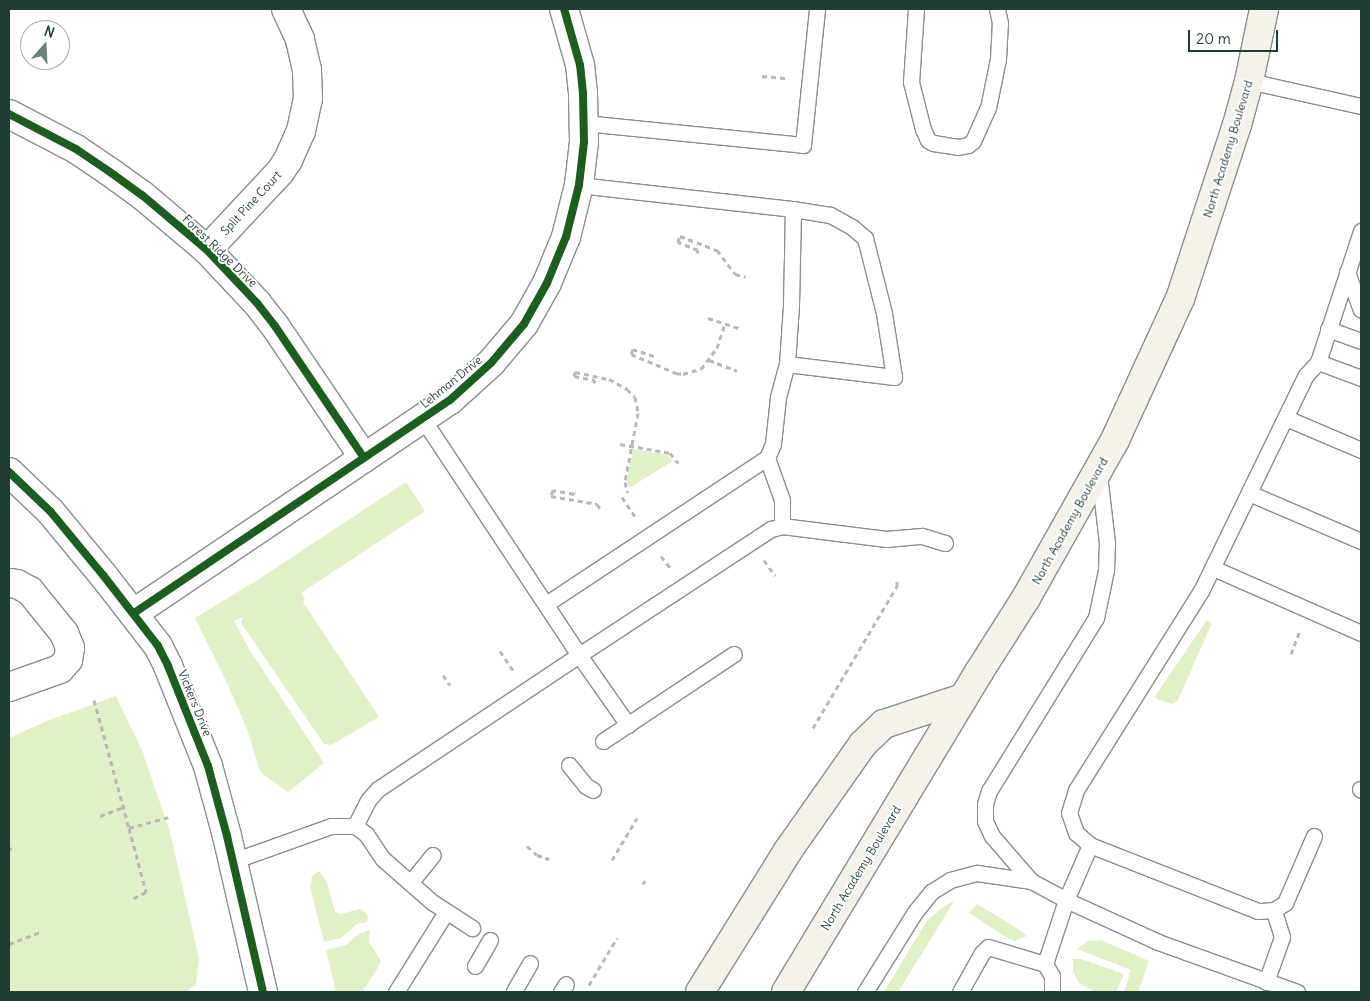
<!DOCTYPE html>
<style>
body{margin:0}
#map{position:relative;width:1370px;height:1001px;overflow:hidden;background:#fff;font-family:Delius,sans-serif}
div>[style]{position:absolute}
.green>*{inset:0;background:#e2f0c7}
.path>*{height:3px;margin-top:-1.5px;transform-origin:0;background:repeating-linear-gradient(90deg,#b6b9b8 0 5px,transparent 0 9px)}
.roads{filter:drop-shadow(1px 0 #898f8d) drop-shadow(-1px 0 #898f8d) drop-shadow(0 1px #898f8d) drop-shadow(0 -1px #898f8d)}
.lane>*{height:15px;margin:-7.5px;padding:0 7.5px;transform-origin:7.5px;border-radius:7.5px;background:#fff}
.street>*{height:28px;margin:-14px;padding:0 14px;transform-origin:14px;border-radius:14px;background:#fff}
.highway>*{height:28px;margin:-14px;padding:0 14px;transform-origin:14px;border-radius:14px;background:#f5f1eb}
.cycleway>*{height:8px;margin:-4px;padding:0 4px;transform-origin:4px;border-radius:4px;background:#1b5e20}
span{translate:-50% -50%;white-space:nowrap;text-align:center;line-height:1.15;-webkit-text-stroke:4px #fff;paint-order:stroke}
.street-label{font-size:12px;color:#1f3d34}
.frame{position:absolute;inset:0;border:10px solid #1f3d34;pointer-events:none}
.north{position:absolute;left:20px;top:20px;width:50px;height:50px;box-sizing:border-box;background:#fff;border:1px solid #a5b1ae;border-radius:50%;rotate:19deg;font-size:14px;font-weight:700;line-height:20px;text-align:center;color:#1f3d34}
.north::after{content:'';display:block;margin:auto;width:18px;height:22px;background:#6d817b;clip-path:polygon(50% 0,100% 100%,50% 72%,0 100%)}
.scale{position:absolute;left:1188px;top:30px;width:90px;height:22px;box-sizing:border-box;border:2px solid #1f3d34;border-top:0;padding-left:6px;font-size:15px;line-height:18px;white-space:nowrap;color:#1f3d34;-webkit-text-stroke:4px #fff;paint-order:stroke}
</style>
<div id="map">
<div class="green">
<i style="clip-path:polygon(633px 449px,667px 455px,673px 461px,629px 488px,627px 480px)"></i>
<i style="clip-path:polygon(406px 482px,425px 511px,301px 593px,305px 599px,303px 602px,379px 717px,331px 745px,324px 744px,241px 623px,243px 617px,234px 621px,249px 649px,324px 763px,288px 792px,260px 772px,248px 732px,229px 687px,195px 618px,259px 579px)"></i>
<i style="clip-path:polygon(1207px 620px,1212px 623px,1178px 700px,1172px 704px,1157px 699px,1155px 696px)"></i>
<i style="clip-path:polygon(116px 696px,143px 753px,170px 832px,199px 958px,196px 985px,185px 992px,9px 992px,9px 738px,47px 721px)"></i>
<i style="clip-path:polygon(319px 871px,327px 882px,335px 912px,341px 914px,359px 909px,365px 912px,368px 917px,367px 922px,357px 924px,341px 938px,324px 942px,310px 887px,312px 876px)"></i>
<i style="clip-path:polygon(955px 900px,898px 992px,884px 992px,926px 922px,943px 907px)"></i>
<i style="clip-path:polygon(977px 904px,1020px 930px,1027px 936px,1015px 941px,1007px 938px,969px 913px)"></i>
<i style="clip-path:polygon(370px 930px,369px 942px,381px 961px,378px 968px,362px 992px,336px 992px,326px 950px,346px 945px,359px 934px)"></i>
<i style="clip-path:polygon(1101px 940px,1149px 961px,1138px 992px,1124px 992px,1131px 970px,1077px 949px,1088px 941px)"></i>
<i style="clip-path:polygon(1073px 959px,1081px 959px,1124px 974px,1116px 992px,1096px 992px,1080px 984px,1073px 972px)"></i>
</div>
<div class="path">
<i style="left:762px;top:76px;width:25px;rotate:5deg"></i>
<i style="left:697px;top:253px;width:3px;rotate:-72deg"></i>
<i style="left:698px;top:250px;width:22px;rotate:-158deg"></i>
<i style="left:678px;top:242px;width:6px;rotate:-72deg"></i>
<i style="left:680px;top:236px;width:40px;rotate:21deg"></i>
<i style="left:717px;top:250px;width:30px;rotate:53deg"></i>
<i style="left:735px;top:274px;width:11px;rotate:15deg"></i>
<i style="left:708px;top:318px;width:35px;rotate:18deg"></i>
<i style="left:654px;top:356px;width:22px;rotate:-162deg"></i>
<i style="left:633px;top:349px;width:5px;rotate:112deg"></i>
<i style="left:631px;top:354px;width:49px;rotate:22.9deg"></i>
<i style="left:676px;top:373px;width:7px;rotate:8deg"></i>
<i style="left:683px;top:374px;width:19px;rotate:-16deg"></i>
<i style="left:701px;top:369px;width:26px;rotate:-53deg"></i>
<i style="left:717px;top:348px;width:25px;rotate:-72deg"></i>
<i style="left:709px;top:360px;width:30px;rotate:21deg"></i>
<i style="left:574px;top:376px;width:4px;rotate:-76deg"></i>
<i style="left:575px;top:372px;width:35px;rotate:12deg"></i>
<i style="left:609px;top:379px;width:21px;rotate:29deg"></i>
<i style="left:627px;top:389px;width:11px;rotate:45deg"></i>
<i style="left:635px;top:397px;width:16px;rotate:79deg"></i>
<i style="left:638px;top:413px;width:70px;rotate:100.7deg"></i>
<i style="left:625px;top:482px;width:11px;rotate:75deg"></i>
<i style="left:574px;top:376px;width:21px;rotate:11deg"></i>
<i style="left:595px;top:380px;width:3px;rotate:108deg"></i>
<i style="left:620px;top:444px;width:51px;rotate:10.2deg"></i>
<i style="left:670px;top:453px;width:13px;rotate:51deg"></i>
<i style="left:574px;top:492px;width:2px;rotate:90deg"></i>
<i style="left:574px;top:494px;width:21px;rotate:-169deg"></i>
<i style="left:553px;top:490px;width:6px;rotate:108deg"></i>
<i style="left:551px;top:496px;width:47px;rotate:9.9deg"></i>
<i style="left:597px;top:504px;width:7px;rotate:56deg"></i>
<i style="left:622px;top:497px;width:25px;rotate:56deg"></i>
<i style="left:661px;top:556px;width:16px;rotate:52deg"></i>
<i style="left:764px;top:560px;width:19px;rotate:55deg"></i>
<i style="left:500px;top:651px;width:25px;rotate:56deg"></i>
<i style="left:1291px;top:654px;width:25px;rotate:-69deg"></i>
<i style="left:443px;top:675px;width:12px;rotate:55deg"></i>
<i style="left:94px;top:700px;width:133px;rotate:74.7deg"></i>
<i style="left:129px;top:828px;width:41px;rotate:-15.4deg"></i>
<i style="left:813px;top:728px;width:165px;rotate:-59.4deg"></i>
<i style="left:897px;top:586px;width:5px;rotate:-90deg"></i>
<i style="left:100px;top:816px;width:25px;rotate:-21deg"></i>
<i style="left:129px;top:828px;width:66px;rotate:75.1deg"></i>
<i style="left:146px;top:892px;width:16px;rotate:153deg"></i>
<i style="left:527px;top:846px;width:13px;rotate:42deg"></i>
<i style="left:537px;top:855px;width:13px;rotate:18deg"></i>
<i style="left:9px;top:849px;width:3px;rotate:-18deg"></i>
<i style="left:612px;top:860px;width:49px;rotate:-59.2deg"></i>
<i style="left:643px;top:884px;width:4px;rotate:-63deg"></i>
<i style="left:9px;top:944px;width:36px;rotate:-21deg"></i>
<i style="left:589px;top:985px;width:55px;rotate:-59.2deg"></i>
</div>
<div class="roads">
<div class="lane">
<i style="left:916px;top:9px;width:73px;rotate:93.9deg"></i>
<i style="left:911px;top:82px;width:49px;rotate:75.7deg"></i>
<i style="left:923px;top:129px;width:12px;rotate:66deg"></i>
<i style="left:928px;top:140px;width:6px;rotate:31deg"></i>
<i style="left:933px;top:143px;width:25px;rotate:9deg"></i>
<i style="left:958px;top:147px;width:10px;rotate:-11deg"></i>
<i style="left:968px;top:145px;width:6px;rotate:-39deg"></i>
<i style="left:973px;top:141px;width:36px;rotate:-66deg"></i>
<i style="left:988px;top:108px;width:50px;rotate:-78.5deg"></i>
<i style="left:998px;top:59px;width:36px;rotate:-87deg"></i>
<i style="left:1000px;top:23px;width:14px;rotate:-102deg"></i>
<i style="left:1249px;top:81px;width:115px;rotate:12.6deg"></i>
<i style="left:584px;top:123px;width:220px;rotate:5.7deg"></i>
<i style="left:803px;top:145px;width:137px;rotate:-84.1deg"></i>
<i style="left:1347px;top:272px;width:40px;rotate:69.8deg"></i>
<i style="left:1328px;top:329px;width:35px;rotate:20deg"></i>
<i style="left:1318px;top:362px;width:46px;rotate:20.4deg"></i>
<i style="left:787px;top:364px;width:108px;rotate:6.9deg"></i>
<i style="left:894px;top:377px;width:65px;rotate:-98.9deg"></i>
<i style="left:884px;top:313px;width:77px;rotate:-104.2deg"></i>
<i style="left:865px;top:238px;width:17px;rotate:-140deg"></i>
<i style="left:852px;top:227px;width:25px;rotate:-151deg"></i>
<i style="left:830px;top:215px;width:37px;rotate:-171deg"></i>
<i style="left:1286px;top:418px;width:82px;rotate:23.1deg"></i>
<i style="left:767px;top:458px;width:45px;rotate:70.3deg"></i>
<i style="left:782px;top:500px;width:26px;rotate:90deg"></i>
<i style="left:1249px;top:493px;width:122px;rotate:23.2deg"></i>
<i style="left:1213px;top:568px;width:162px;rotate:23.7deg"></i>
<i style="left:546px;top:604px;width:265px;rotate:-33.5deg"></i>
<i style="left:767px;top:458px;width:15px;rotate:-67deg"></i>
<i style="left:773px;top:444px;width:47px;rotate:-83.9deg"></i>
<i style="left:778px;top:397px;width:34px;rotate:-75deg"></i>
<i style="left:787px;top:364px;width:59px;rotate:-86.1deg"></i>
<i style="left:791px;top:305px;width:96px;rotate:-88.8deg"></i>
<i style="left:793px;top:209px;width:215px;rotate:-173.6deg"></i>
<i style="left:628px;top:725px;width:85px;rotate:-125deg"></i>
<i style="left:579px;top:655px;width:230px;rotate:-33.3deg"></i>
<i style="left:771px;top:529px;width:11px;rotate:-15deg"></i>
<i style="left:782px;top:526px;width:105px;rotate:7.1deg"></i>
<i style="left:886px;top:539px;width:36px;rotate:-5deg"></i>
<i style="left:922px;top:536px;width:24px;rotate:17deg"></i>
<i style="left:603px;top:741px;width:157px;rotate:-33.6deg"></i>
<i style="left:569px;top:765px;width:27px;rotate:51deg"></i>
<i style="left:586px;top:786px;width:8px;rotate:30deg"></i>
<i style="left:1360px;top:789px;width:1px;rotate:45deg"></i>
<i style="left:355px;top:826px;width:14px;rotate:36deg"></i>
<i style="left:366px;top:834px;width:30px;rotate:56deg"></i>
<i style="left:383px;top:859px;width:65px;rotate:41.3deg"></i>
<i style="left:432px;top:902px;width:48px;rotate:33deg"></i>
<i style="left:1314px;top:836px;width:73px;rotate:113.4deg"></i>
<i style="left:1285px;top:903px;width:13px;rotate:148deg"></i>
<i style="left:1274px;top:910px;width:16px;rotate:176deg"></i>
<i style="left:1258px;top:911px;width:180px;rotate:-158.6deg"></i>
<i style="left:1090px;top:845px;width:18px;rotate:-139deg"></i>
<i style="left:1076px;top:833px;width:21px;rotate:-109deg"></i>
<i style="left:1069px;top:813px;width:24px;rotate:-73deg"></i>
<i style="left:1076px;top:790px;width:235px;rotate:-57.9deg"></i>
<i style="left:1201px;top:591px;width:240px;rotate:-64.1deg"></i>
<i style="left:1306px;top:375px;width:18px;rotate:-47deg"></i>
<i style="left:1318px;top:362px;width:138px;rotate:-71.8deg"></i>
<i style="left:233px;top:861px;width:104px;rotate:-19.7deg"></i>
<i style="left:331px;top:826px;width:24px"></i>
<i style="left:355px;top:826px;width:30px;rotate:-63deg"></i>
<i style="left:369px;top:799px;width:13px;rotate:-48deg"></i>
<i style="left:378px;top:789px;width:242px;rotate:-33.7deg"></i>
<i style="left:579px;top:655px;width:283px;rotate:-123.5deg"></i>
<i style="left:1031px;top:881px;width:60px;rotate:-130.9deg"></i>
<i style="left:992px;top:836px;width:17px;rotate:-115deg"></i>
<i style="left:985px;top:821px;width:17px;rotate:-90deg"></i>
<i style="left:985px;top:804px;width:14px;rotate:-73deg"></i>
<i style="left:989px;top:791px;width:203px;rotate:-58.3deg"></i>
<i style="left:1096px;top:618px;width:49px;rotate:-78.2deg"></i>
<i style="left:1106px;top:570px;width:27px;rotate:-88deg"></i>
<i style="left:1107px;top:543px;width:69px;rotate:-96.6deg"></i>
<i style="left:410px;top:883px;width:36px;rotate:-51deg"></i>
<i style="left:1045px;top:964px;width:14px;rotate:60deg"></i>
<i style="left:1052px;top:976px;width:16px;rotate:90deg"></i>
<i style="left:475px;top:966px;width:30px;rotate:-60deg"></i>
<i style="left:1266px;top:982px;width:48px;rotate:-70.4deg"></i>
<i style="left:1282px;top:937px;width:28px;rotate:-107deg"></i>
<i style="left:514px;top:991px;width:32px;rotate:-60deg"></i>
<i style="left:396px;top:992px;width:94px;rotate:-58deg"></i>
<i style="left:561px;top:992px;width:9px;rotate:-58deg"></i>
<i style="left:865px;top:992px;width:94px;rotate:-58deg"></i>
<i style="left:915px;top:912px;width:26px;rotate:-51deg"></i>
<i style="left:931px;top:892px;width:22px;rotate:-32deg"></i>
<i style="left:950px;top:880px;width:28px;rotate:-15deg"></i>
<i style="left:977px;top:873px;width:55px;rotate:8.4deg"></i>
<i style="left:1031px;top:881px;width:40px;rotate:28deg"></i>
<i style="left:1066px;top:900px;width:101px;rotate:24.5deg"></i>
<i style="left:1158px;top:942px;width:148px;rotate:19.8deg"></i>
<i style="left:960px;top:992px;width:45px;rotate:-60.6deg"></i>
<i style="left:982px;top:953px;width:8px;rotate:-45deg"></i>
<i style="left:988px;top:947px;width:59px;rotate:16.6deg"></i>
<i style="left:1045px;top:964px;width:67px;rotate:-71.8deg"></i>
<i style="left:1066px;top:900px;width:60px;rotate:-66.4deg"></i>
</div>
<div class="street">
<i style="left:9px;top:114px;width:76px;rotate:27.6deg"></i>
<i style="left:76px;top:149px;width:41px;rotate:34.1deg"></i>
<i style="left:110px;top:172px;width:39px;rotate:36deg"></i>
<i style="left:142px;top:195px;width:85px;rotate:40.2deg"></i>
<i style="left:207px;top:250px;width:73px;rotate:46.7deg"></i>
<i style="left:257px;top:303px;width:29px;rotate:52deg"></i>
<i style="left:275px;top:326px;width:159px;rotate:56deg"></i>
<i style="left:207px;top:250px;width:107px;rotate:-46.9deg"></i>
<i style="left:280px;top:172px;width:14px;rotate:-56deg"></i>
<i style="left:288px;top:160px;width:32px;rotate:-66deg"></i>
<i style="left:301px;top:131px;width:33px;rotate:-78deg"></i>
<i style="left:308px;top:99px;width:29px;rotate:-92deg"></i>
<i style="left:307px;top:70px;width:32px;rotate:-103deg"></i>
<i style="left:300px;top:39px;width:33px;rotate:-115deg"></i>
<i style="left:9px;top:472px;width:57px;rotate:43.6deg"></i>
<i style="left:50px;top:511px;width:83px;rotate:50.4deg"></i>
<i style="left:103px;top:575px;width:90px;rotate:52.2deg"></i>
<i style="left:158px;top:646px;width:22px;rotate:63deg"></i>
<i style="left:168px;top:666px;width:108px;rotate:68.2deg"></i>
<i style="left:208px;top:766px;width:73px;rotate:74.8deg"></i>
<i style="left:227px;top:836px;width:160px;rotate:77deg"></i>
<i style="left:9px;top:583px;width:8px;rotate:7deg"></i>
<i style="left:17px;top:584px;width:15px;rotate:28deg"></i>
<i style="left:30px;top:591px;width:54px;rotate:51deg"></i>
<i style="left:64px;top:633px;width:16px;rotate:68deg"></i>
<i style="left:70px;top:648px;width:12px;rotate:99deg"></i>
<i style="left:68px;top:660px;width:12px;rotate:132deg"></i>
<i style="left:60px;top:669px;width:54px;rotate:160.6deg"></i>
<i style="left:134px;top:613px;width:381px;rotate:-34deg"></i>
<i style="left:450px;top:400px;width:55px;rotate:-42.1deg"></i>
<i style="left:491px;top:363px;width:51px;rotate:-49.8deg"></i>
<i style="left:524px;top:324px;width:47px;rotate:-60.7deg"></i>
<i style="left:547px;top:283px;width:50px;rotate:-67.6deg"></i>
<i style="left:566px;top:237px;width:54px;rotate:-76deg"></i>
<i style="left:579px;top:185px;width:43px;rotate:-83.4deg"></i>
<i style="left:584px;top:142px;width:49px;rotate:-91.2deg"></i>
<i style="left:583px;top:93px;width:28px;rotate:-96deg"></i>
<i style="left:580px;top:65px;width:58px;rotate:-105.9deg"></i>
</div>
<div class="highway">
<i style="left:700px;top:992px;width:165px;rotate:-58.1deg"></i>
<i style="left:787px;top:852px;width:132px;rotate:-54.9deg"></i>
<i style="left:863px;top:744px;width:29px;rotate:-44deg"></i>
<i style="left:884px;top:724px;width:83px;rotate:-18.2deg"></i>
<i style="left:786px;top:992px;width:374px;rotate:-58.9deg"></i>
<i style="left:979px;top:672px;width:88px;rotate:-57.6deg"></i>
<i style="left:1026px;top:598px;width:181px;rotate:-60.6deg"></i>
<i style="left:1115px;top:440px;width:155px;rotate:-65.3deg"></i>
<i style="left:1180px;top:299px;width:183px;rotate:-71.9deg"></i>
<i style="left:1237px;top:125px;width:46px;rotate:-74.7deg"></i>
<i style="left:1249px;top:81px;width:74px;rotate:-78.2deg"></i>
</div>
</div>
<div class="cycleway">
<i style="left:9px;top:114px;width:76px;rotate:27.6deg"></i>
<i style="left:76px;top:149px;width:41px;rotate:34.1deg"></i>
<i style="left:110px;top:172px;width:39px;rotate:36deg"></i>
<i style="left:142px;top:195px;width:85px;rotate:40.2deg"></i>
<i style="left:207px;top:250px;width:73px;rotate:46.7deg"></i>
<i style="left:257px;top:303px;width:29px;rotate:52deg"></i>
<i style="left:275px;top:326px;width:159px;rotate:56deg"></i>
<i style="left:9px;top:472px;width:57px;rotate:43.6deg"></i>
<i style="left:50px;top:511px;width:83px;rotate:50.4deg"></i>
<i style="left:103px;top:575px;width:90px;rotate:52.2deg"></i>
<i style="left:158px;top:646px;width:22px;rotate:63deg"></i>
<i style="left:168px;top:666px;width:108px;rotate:68.2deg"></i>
<i style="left:208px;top:766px;width:73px;rotate:74.8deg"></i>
<i style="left:227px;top:836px;width:160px;rotate:77deg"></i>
<i style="left:134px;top:613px;width:381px;rotate:-34deg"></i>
<i style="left:450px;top:400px;width:55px;rotate:-42.1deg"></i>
<i style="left:491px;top:363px;width:51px;rotate:-49.8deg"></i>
<i style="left:524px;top:324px;width:47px;rotate:-60.7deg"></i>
<i style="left:547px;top:283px;width:50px;rotate:-67.6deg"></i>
<i style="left:566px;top:237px;width:54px;rotate:-76deg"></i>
<i style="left:579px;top:185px;width:43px;rotate:-83.4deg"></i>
<i style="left:584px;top:142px;width:49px;rotate:-91.2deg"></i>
<i style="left:583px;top:93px;width:28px;rotate:-96deg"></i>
<i style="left:580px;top:65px;width:58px;rotate:-105.9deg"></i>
</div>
<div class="street-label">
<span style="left:1228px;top:149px;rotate:-73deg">North Academy Boulevard</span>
<span style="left:251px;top:203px;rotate:-47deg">Split Pine Court</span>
<span style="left:220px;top:251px;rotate:44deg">Forest Ridge Drive</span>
<span style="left:451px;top:382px;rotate:-39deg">Lehman Drive</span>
<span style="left:1070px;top:521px;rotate:-61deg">North Academy Boulevard</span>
<span style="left:195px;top:703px;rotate:68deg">Vickers Drive</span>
<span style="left:861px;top:868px;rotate:-59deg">North Academy Boulevard</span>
</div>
<div class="frame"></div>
<div class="north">N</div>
<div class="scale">20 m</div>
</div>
